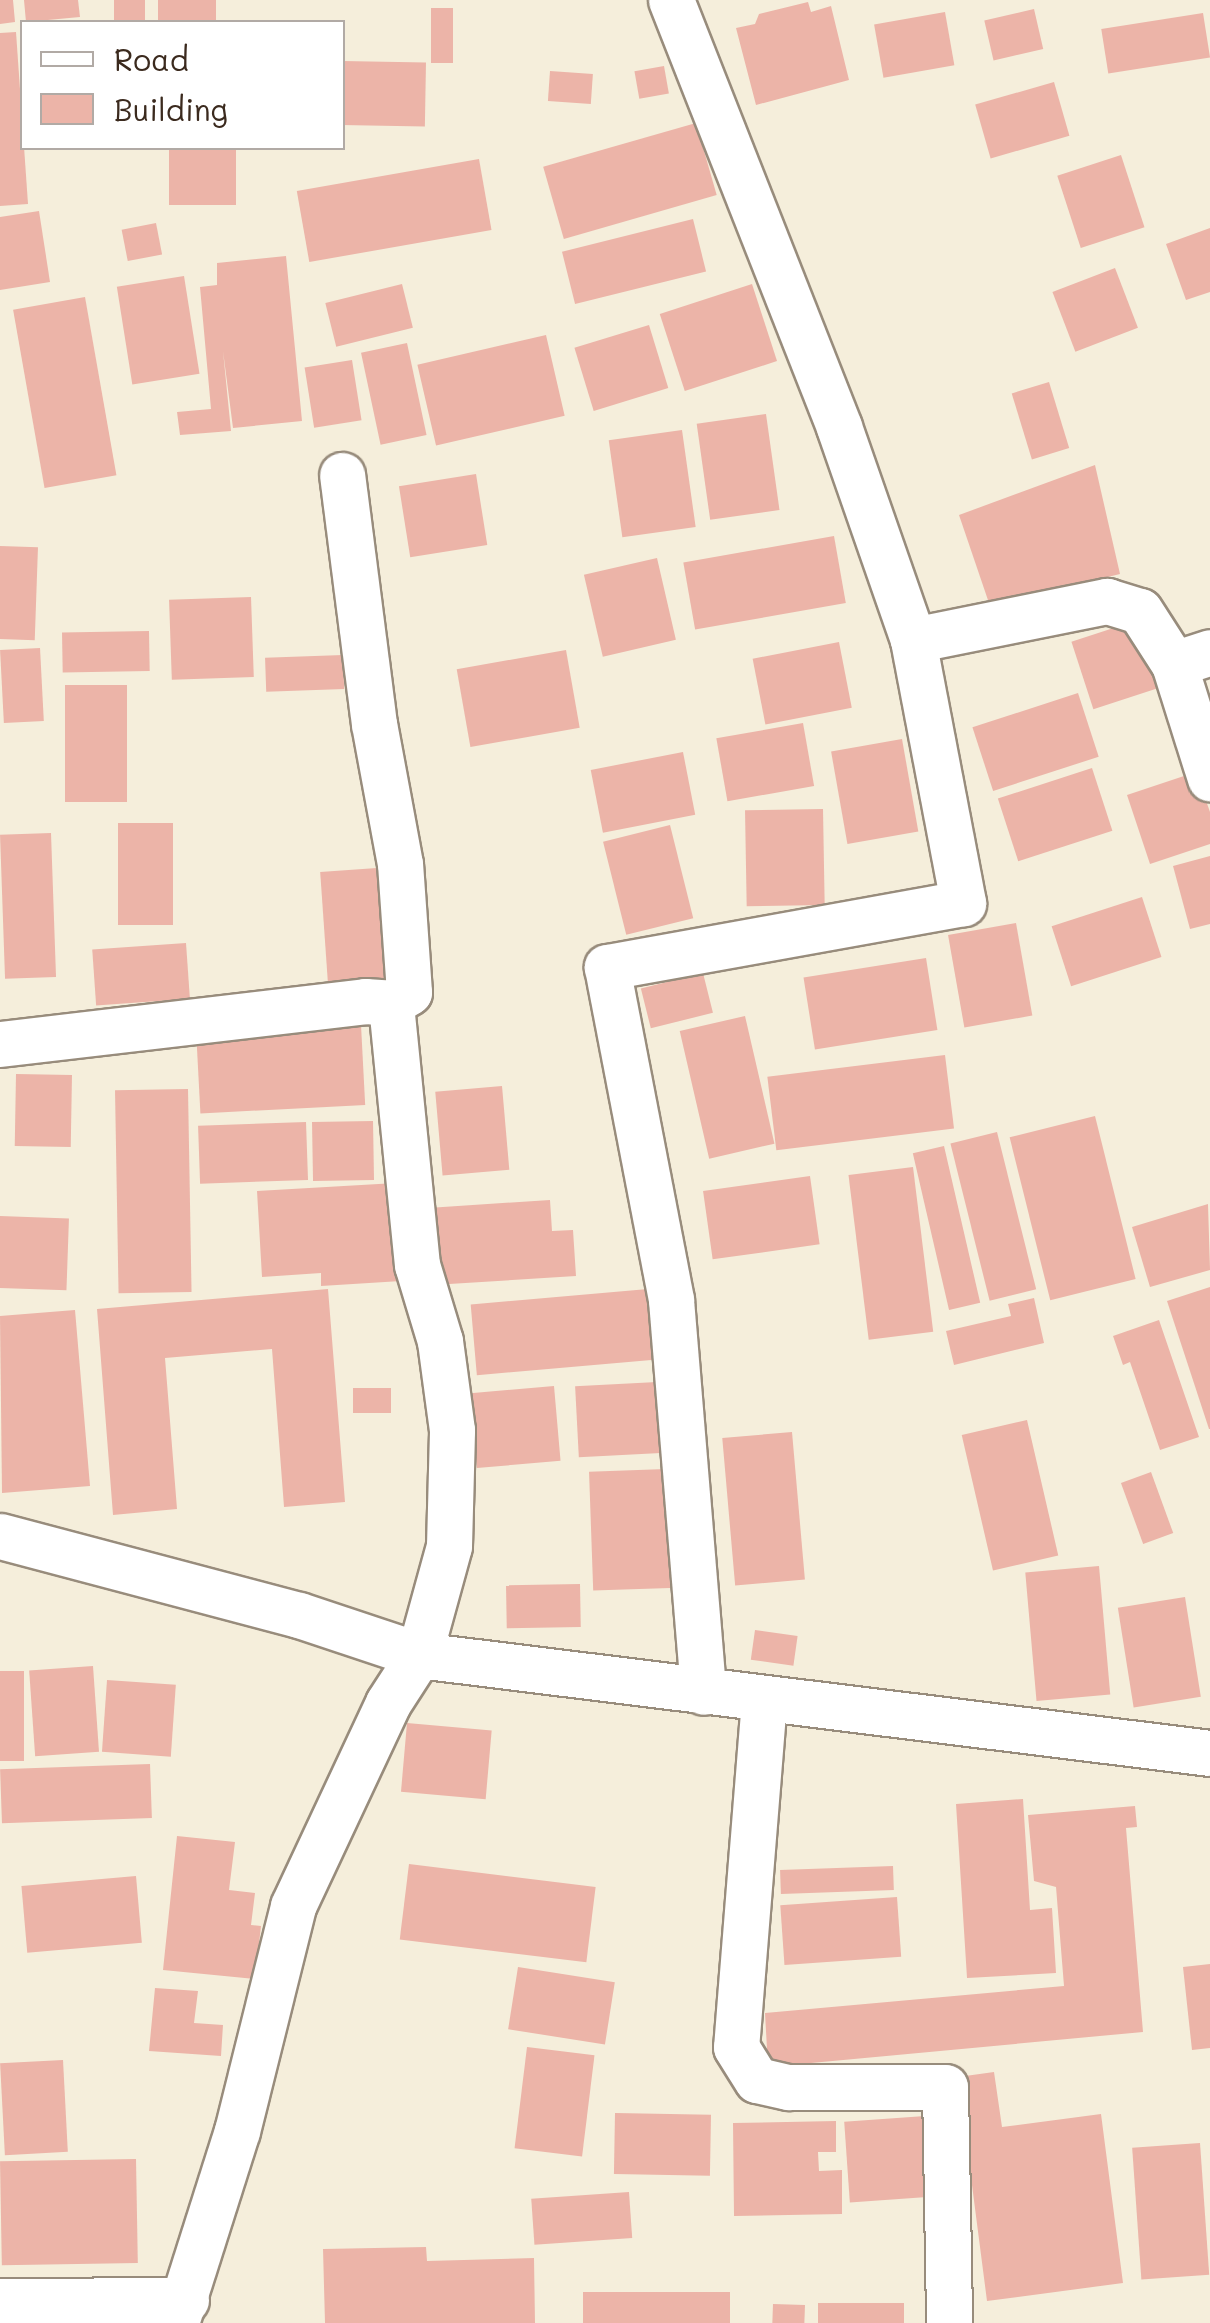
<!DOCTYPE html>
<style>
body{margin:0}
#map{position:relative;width:1210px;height:2323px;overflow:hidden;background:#f5eedb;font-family:Mali,sans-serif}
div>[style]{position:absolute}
.building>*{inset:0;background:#ecb4a8;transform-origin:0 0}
.roads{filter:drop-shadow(2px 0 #988c7c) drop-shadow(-2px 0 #988c7c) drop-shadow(0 2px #988c7c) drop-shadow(0 -2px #988c7c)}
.street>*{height:45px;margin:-22.5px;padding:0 22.5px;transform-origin:22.5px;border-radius:22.5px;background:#fff}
span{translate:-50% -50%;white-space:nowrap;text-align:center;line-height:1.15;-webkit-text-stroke:10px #fff;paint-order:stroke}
.legend{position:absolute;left:20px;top:20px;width:325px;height:130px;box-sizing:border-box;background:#fff;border:2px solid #b1aaa5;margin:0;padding:12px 18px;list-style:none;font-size:30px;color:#3b2a1e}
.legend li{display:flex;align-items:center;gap:20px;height:50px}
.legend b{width:50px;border:2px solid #b1aaa5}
</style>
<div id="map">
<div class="building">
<i style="clip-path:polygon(0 0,13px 0,15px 22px,0 24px)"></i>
<i style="clip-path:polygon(24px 0,78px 0,80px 17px,26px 22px)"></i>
<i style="left:114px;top:0;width:31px;height:22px"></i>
<i style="left:158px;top:0;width:58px;height:22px"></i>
<i style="clip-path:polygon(808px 2px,811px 12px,831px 6px,849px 80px,756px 105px,736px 28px,755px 24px,759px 14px)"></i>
<i style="left:453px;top:8px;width:55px;height:22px;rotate:90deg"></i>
<i style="left:1034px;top:9px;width:41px;height:51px;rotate:77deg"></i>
<i style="left:945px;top:12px;width:54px;height:72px;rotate:80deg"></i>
<i style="left:1203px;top:13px;width:45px;height:103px;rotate:81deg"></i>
<i style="clip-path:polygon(16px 32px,28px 204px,0 206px,0 33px)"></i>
<i style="left:342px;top:61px;width:84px;height:64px;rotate:1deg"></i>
<i style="left:664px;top:66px;width:28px;height:30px;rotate:80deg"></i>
<i style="left:550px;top:71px;width:43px;height:30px;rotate:4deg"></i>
<i style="left:1054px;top:82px;width:56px;height:82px;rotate:74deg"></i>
<i style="left:696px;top:123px;width:75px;height:159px;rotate:74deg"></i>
<i style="left:169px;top:148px;width:67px;height:57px"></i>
<i style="left:1121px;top:155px;width:76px;height:67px;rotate:72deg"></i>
<i style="left:479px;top:159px;width:72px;height:185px;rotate:80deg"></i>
<i style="clip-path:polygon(39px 211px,50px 282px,0 290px,0 217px)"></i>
<i style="left:693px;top:219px;width:54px;height:135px;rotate:76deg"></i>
<i style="left:156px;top:223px;width:32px;height:35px;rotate:79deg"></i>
<i style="clip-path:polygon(1210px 228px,1210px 292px,1186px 300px,1166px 244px)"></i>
<i style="clip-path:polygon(286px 256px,302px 421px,233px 428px,223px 351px,231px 431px,180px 435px,177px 412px,211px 409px,200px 287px,217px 285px,217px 263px)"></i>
<i style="left:1115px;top:268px;width:64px;height:67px;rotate:69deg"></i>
<i style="left:184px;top:276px;width:99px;height:68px;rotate:81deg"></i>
<i style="left:402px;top:284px;width:45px;height:79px;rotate:76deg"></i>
<i style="left:752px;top:284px;width:81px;height:97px;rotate:72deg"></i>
<i style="left:85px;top:297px;width:181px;height:73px;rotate:80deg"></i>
<i style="left:649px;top:325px;width:66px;height:78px;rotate:73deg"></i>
<i style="left:546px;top:335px;width:83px;height:132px;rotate:77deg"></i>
<i style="left:407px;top:343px;width:94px;height:47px;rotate:78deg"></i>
<i style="left:352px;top:360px;width:61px;height:48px;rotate:81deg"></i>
<i style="left:1049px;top:382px;width:69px;height:39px;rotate:73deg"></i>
<i style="left:766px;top:414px;width:97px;height:70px;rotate:82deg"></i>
<i style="left:682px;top:430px;width:98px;height:74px;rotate:82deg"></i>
<i style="clip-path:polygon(1095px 465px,1120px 574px,990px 606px,959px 515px)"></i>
<i style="left:476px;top:474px;width:72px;height:78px;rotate:81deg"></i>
<i style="left:834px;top:536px;width:68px;height:153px;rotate:80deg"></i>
<i style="left:0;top:546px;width:38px;height:93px;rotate:2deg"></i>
<i style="left:657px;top:558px;width:84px;height:75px;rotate:77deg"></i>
<i style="left:251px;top:597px;width:80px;height:82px;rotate:88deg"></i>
<i style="left:1138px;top:620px;width:71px;height:70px;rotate:72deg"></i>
<i style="left:149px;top:631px;width:40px;height:87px;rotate:89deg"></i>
<i style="left:839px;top:642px;width:67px;height:88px;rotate:79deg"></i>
<i style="left:40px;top:648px;width:73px;height:40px;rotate:87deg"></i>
<i style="left:566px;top:650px;width:79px;height:111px;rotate:80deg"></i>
<i style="left:343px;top:655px;width:34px;height:78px;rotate:88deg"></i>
<i style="left:127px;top:685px;width:117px;height:62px;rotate:90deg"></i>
<i style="left:1078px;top:693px;width:67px;height:111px;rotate:72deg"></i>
<i style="left:803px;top:723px;width:64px;height:88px;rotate:80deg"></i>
<i style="left:902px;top:739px;width:94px;height:72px;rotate:80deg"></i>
<i style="left:683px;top:752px;width:64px;height:94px;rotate:79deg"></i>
<i style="left:1092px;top:768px;width:66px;height:99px;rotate:72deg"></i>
<i style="clip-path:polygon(1196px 772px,1210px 812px,1210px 844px,1150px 864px,1127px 795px)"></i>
<i style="left:823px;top:809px;width:96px;height:78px;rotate:89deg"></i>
<i style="left:173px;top:823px;width:102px;height:55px;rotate:90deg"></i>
<i style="left:670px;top:825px;width:96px;height:69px;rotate:76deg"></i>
<i style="left:51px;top:833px;width:144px;height:51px;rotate:88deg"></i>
<i style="clip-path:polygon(1210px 856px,1210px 924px,1190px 929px,1173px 866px)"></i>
<i style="left:391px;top:867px;width:111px;height:71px;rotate:86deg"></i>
<i style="left:1142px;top:897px;width:63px;height:95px;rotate:72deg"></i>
<i style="left:1016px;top:923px;width:94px;height:69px;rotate:80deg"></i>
<i style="left:186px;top:943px;width:56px;height:94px;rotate:86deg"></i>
<i style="left:926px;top:958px;width:73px;height:124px;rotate:81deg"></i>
<i style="left:703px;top:973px;width:41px;height:64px;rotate:76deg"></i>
<i style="left:745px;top:1016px;width:131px;height:67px;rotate:77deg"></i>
<i style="left:361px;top:1025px;width:80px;height:165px;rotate:87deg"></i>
<i style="left:945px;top:1055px;width:74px;height:179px;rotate:83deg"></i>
<i style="left:16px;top:1074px;width:56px;height:72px;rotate:1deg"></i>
<i style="left:502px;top:1086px;width:84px;height:67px;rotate:85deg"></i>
<i style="left:188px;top:1089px;width:203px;height:73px;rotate:89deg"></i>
<i style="left:1095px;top:1116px;width:168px;height:88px;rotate:76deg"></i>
<i style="left:373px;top:1121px;width:59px;height:61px;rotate:89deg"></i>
<i style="left:306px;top:1122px;width:58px;height:108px;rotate:88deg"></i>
<i style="left:997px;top:1132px;width:162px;height:48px;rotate:76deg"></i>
<i style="left:944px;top:1146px;width:161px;height:32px;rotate:77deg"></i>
<i style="left:913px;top:1167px;width:166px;height:65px;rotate:83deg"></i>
<i style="left:810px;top:1176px;width:69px;height:108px;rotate:82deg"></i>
<i style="clip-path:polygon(396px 1183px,401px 1281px,321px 1286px,321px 1273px,262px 1277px,257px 1191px)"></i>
<i style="clip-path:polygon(550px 1200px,552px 1231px,573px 1230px,576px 1276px,433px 1285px,428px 1208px)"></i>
<i style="clip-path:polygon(1208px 1204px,1210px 1270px,1150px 1287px,1132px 1227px)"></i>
<i style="left:0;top:1216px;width:69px;height:72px;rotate:2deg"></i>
<i style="clip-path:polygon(1210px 1287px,1210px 1429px,1209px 1429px,1167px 1301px)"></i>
<i style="clip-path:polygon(328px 1289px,345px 1502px,284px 1507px,272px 1349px,165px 1358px,177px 1509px,113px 1515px,97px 1309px)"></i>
<i style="left:648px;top:1289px;width:71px;height:178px;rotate:85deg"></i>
<i style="clip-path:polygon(1034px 1298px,1044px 1343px,954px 1365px,946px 1331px,1011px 1316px,1008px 1304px)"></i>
<i style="clip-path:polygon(75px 1310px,90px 1486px,2px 1493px,0 1316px)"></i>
<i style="clip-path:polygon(1159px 1320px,1199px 1437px,1160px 1450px,1130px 1362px,1123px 1365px,1113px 1336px)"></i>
<i style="left:657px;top:1382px;width:71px;height:82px;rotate:87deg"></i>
<i style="left:554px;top:1386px;width:75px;height:84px;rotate:85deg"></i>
<i style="left:353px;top:1388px;width:38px;height:25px"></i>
<i style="left:1027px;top:1420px;width:139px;height:67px;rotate:77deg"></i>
<i style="left:792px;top:1432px;width:148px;height:70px;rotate:85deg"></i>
<i style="left:666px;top:1469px;width:119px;height:77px;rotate:88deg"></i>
<i style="left:1151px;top:1472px;width:65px;height:32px;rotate:70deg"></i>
<i style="left:1099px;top:1566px;width:129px;height:74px;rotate:85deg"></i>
<i style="left:580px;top:1584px;width:43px;height:74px;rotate:89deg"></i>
<i style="left:1185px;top:1597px;width:101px;height:68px;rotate:81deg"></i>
<i style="left:755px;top:1630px;width:43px;height:30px;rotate:8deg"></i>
<i style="left:93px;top:1666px;width:86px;height:64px;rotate:86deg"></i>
<i style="left:0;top:1671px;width:24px;height:90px"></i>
<i style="left:107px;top:1680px;width:69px;height:72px;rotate:4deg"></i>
<i style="left:407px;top:1723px;width:85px;height:69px;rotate:5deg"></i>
<i style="left:150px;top:1764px;width:54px;height:150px;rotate:88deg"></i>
<i style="clip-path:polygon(1023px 1799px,1030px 1910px,1052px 1908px,1056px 1973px,967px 1978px,956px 1804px)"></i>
<i style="clip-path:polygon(1135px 1806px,1137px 1827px,1126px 1828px,1143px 2032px,768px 2067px,765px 2013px,1064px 1986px,1056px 1887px,1034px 1881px,1028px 1815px)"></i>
<i style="clip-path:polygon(177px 1836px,235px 1842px,229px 1890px,255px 1893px,251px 1925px,261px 1926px,255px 1979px,163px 1970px)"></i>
<i style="left:409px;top:1864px;width:188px;height:76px;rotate:7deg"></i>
<i style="left:893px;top:1866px;width:24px;height:113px;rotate:88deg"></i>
<i style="left:136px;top:1876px;width:67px;height:115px;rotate:85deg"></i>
<i style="left:897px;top:1897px;width:60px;height:117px;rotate:86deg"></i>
<i style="clip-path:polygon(1210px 1964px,1210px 2048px,1192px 2050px,1183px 1967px)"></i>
<i style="left:518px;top:1967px;width:98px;height:63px;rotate:9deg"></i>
<i style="clip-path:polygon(155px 1988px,198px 1991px,194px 2023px,223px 2025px,221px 2056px,149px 2051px)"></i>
<i style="left:527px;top:2047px;width:68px;height:102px;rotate:7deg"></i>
<i style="left:63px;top:2060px;width:92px;height:63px;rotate:87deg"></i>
<i style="clip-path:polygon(994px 2072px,1002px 2127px,1101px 2114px,1123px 2283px,987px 2301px,958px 2077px)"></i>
<i style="left:615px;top:2113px;width:96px;height:61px;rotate:1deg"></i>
<i style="left:925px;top:2116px;width:81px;height:81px;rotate:86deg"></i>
<i style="clip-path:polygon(836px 2121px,836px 2152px,818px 2152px,819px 2171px,842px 2170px,842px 2214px,734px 2216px,733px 2123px)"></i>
<i style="left:1200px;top:2143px;width:132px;height:68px;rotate:86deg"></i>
<i style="left:136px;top:2159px;width:104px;height:136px;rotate:89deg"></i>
<i style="left:629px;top:2192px;width:46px;height:98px;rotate:86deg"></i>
<i style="clip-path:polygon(426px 2247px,427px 2261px,534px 2258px,535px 2323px,325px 2323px,323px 2249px)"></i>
<i style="left:583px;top:2292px;width:147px;height:31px"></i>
<i style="left:904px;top:2303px;width:20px;height:86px;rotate:90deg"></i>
<i style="left:773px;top:2304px;width:32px;height:19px;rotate:2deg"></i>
</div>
<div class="roads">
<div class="street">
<i style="left:671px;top:0;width:459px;rotate:68.5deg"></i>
<i style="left:839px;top:427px;width:225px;rotate:70.8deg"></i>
<i style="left:913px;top:640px;width:268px;rotate:79.2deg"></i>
<i style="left:963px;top:903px;width:362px;rotate:169.8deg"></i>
<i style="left:607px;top:967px;width:339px;rotate:79.1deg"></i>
<i style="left:671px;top:1300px;width:393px;rotate:85.3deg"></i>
<i style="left:913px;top:640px;width:198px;rotate:-11.4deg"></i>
<i style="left:1107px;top:601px;width:34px;rotate:17deg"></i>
<i style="left:1140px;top:611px;width:63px;rotate:57.3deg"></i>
<i style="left:1174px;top:664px;width:38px;rotate:-18deg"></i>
<i style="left:1174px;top:664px;width:120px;rotate:72.5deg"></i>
<i style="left:0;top:1044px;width:368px;rotate:-6.7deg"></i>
<i style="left:365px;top:1001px;width:26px;rotate:4deg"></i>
<i style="left:0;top:1536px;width:309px;rotate:14.8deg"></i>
<i style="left:299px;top:1615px;width:126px;rotate:18.4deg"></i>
<i style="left:419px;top:1655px;width:797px;rotate:7.06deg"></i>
<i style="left:764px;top:1700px;width:348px;rotate:94.6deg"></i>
<i style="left:736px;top:2047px;width:39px;rotate:58deg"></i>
<i style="left:757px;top:2080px;width:32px;rotate:13deg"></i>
<i style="left:788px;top:2087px;width:157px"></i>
<i style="left:945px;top:2087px;width:236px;rotate:89deg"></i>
<i style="left:0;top:2301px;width:186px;rotate:-0.3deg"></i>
<i style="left:176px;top:2323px;width:201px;rotate:-72.4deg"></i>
<i style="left:237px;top:2131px;width:232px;rotate:-76deg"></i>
<i style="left:293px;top:1906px;width:224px;rotate:-64.9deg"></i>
<i style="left:388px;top:1703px;width:57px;rotate:-57.1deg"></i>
<i style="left:419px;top:1655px;width:113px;rotate:-74.6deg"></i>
<i style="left:449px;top:1546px;width:116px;rotate:-88.5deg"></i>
<i style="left:452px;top:1430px;width:90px;rotate:-97.7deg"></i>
<i style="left:440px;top:1341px;width:79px;rotate:-106.8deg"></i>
<i style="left:417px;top:1265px;width:263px;rotate:-95.7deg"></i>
<i style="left:391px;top:1003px;width:21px;rotate:-31deg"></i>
<i style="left:409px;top:992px;width:128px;rotate:-94deg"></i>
<i style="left:400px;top:864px;width:142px;rotate:-100.5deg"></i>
<i style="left:374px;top:724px;width:251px;rotate:-97.3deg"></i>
</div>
</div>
<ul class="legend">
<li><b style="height:12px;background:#fff"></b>Road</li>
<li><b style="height:28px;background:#ecb4a8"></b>Building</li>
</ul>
</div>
